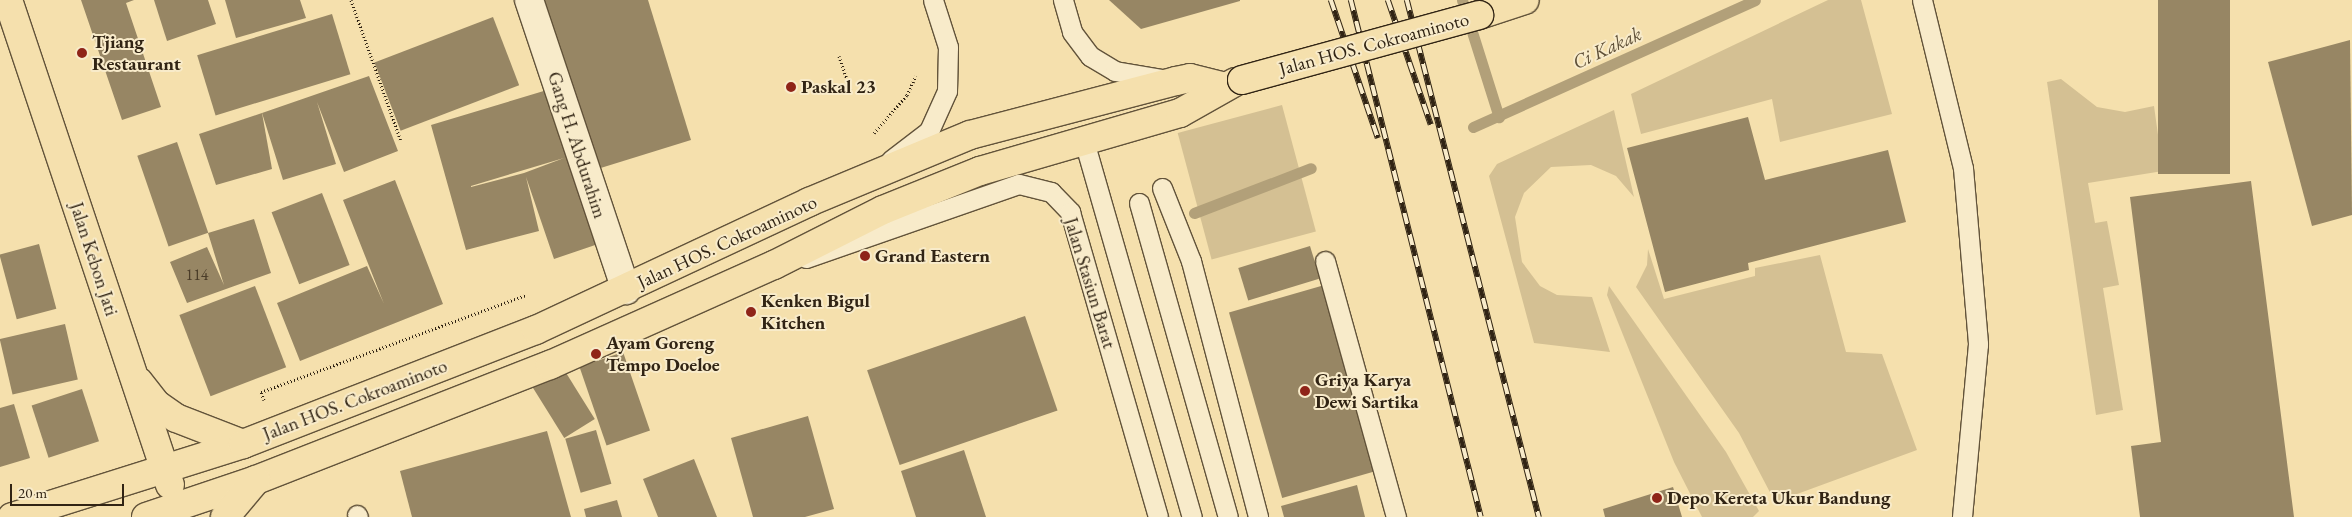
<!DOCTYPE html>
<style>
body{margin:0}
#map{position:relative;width:2352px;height:517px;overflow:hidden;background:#f5e0ad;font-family:"EB Garamond",serif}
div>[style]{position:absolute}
.green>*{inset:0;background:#d4c093;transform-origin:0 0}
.stream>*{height:11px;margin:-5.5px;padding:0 5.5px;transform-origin:5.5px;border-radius:5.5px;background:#b2a079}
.building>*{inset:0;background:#978664;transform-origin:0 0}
.path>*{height:3px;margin-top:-1.5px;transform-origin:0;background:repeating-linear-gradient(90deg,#312414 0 1px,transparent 0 3.5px)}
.roads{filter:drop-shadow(1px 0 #62533a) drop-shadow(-1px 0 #62533a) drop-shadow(0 1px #62533a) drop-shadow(0 -1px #62533a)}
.lane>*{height:19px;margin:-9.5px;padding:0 9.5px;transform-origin:9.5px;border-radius:9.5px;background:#f8ebca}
.street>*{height:28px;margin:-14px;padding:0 14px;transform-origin:14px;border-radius:14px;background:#f8ebca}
.primary>*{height:28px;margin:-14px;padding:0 14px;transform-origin:14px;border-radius:14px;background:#f5e0ad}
.rail>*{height:5.5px;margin-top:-2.75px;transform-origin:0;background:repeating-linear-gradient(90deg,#f8ebca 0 11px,#312414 0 22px);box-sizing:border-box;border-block:1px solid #312414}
.bridges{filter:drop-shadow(1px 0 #312414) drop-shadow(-1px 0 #312414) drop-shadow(0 1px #312414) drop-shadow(0 -1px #312414)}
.primary-bridge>*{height:28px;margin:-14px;padding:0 14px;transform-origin:14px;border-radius:14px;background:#f5e0ad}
.dots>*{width:14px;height:14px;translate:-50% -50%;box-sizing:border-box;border:2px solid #f8ebca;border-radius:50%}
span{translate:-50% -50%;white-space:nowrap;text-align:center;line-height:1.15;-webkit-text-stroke:4px #f8ebca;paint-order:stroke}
.number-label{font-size:16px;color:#4a3c28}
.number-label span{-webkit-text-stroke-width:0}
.poi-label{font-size:19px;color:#312414;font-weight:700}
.left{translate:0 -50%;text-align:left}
.street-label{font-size:19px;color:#312414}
.water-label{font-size:20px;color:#5e4f37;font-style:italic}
.scale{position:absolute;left:10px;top:484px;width:114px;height:22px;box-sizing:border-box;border:2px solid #312414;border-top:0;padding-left:6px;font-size:15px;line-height:18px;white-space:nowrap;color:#312414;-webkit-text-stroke:4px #f8ebca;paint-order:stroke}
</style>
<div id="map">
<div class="green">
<i style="clip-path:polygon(1828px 0,1861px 0,1892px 114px,1780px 142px,1772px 99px,1641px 134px,1631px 94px)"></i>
<i style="clip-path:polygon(2061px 79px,2097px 107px,2125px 112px,2154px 106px,2163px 171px,2088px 183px,2095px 223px,2107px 221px,2119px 285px,2103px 288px,2123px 410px,2096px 415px,2047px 82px)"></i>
<i style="left:1282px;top:105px;width:131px;height:108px;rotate:75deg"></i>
<i style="clip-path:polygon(1614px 110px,1634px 197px,1616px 176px,1591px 165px,1551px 167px,1524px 193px,1515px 217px,1522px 262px,1540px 286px,1557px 295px,1592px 297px,1610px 352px,1534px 343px,1489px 176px,1497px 164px)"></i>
<i style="clip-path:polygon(1648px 249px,1664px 299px,1755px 276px,1755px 268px,1820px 255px,1846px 352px,1882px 354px,1917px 450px,1775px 502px,1739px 433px,1636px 287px,1647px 265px)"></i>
<i style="clip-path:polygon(1609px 286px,1726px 452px,1759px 511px,1753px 517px,1702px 517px,1674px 462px,1607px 295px)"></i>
</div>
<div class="stream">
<i style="left:1462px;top:0;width:123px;rotate:72.5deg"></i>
<i style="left:1473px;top:127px;width:309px;rotate:-24.2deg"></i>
<i style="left:1194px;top:213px;width:125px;rotate:-21deg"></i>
</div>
<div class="building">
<i style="clip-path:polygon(81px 0,134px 0,126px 3px,161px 107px,122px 120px)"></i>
<i style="clip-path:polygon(154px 0,208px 0,216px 24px,167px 41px)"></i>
<i style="clip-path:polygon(225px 0,300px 0,306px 18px,236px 38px)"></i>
<i style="clip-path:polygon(538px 0,648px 0,691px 140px,591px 171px)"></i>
<i style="clip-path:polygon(1109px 0,1240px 0,1240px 1px,1141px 29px)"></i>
<i style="left:2158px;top:0;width:72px;height:174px"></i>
<i style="left:332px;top:14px;width:63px;height:141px;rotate:73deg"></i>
<i style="left:493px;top:17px;width:73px;height:127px;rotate:69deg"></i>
<i style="clip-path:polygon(2350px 40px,2352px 215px,2312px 226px,2268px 62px)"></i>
<i style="clip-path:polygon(369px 76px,398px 151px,344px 172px,317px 102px,336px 164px,283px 180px,262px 113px)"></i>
<i style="clip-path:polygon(evenodd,557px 87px,607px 241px,554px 259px,526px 177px,539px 231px,466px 250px,431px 125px,557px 87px,564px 158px,524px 173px,471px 187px,471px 186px,564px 158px)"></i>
<i style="clip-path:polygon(262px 113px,272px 169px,216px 185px,199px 134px)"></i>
<i style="clip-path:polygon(1748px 117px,1765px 180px,1888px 150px,1906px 222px,1748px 263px,1749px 270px,1665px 292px,1627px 148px)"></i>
<i style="left:177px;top:142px;width:96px;height:42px;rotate:71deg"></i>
<i style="clip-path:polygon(395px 180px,443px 304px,300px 361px,277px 303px,367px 266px,384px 304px,343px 200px)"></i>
<i style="clip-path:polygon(2251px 181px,2294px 517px,2140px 517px,2131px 446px,2161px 442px,2130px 197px)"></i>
<i style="left:322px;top:193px;width:77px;height:54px;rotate:69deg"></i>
<i style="clip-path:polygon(254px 219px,271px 273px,187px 303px,170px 262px,207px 247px,224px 285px,208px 233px)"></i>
<i style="left:39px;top:244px;width:67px;height:41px;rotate:75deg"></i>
<i style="left:1310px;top:246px;width:34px;height:75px;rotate:73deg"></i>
<i style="left:1328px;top:284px;width:193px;height:103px;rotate:74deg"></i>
<i style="left:255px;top:286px;width:87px;height:81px;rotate:69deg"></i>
<i style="left:1025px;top:316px;width:100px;height:167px;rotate:71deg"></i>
<i style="left:65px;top:324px;width:57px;height:67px;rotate:77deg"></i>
<i style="left:623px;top:352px;width:83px;height:46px;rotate:71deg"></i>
<i style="left:563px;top:368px;width:60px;height:36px;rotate:58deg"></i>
<i style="left:82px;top:389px;width:55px;height:53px;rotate:72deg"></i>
<i style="clip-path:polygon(14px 404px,30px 458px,0 467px,0 408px)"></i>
<i style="clip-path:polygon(808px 416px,834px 509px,805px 517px,753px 517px,731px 438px)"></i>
<i style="left:596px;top:430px;width:56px;height:32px;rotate:74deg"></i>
<i style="clip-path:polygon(547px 431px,571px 517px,412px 517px,400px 471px)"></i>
<i style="clip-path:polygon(964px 450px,986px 517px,916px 517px,901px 471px)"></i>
<i style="clip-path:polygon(694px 459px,717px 517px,658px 517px,643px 479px)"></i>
<i style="clip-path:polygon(1357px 485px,1365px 517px,1284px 517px,1281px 506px)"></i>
<i style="clip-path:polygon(1673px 487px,1682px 517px,1605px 517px,1603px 509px)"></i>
<i style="clip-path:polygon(617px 500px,622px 517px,586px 517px,584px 509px)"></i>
</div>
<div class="path">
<i style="left:351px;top:0;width:150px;rotate:70.5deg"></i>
<i style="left:839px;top:56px;width:37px;rotate:71deg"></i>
<i style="left:874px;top:133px;width:50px;rotate:-49deg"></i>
<i style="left:907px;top:95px;width:21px;rotate:-65deg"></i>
<i style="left:264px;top:400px;width:9px;rotate:-111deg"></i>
<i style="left:261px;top:392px;width:282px;rotate:-20.1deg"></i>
</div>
<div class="roads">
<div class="lane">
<i style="left:1063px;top:0;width:33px;rotate:74deg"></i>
<i style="left:1072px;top:32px;width:30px;rotate:53deg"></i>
<i style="left:1090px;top:56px;width:29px;rotate:31deg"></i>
<i style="left:1115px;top:71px;width:48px;rotate:9.7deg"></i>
<i style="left:1922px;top:0;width:173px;rotate:76.3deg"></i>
<i style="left:1963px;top:168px;width:177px;rotate:85.1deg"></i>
<i style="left:1978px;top:344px;width:174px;rotate:95.3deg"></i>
<i style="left:1084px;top:141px;width:391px;rotate:74deg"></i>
<i style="left:891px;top:160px;width:48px;rotate:-37.3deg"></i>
<i style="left:929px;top:131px;width:44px;rotate:-65.8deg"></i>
<i style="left:947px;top:91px;width:44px;rotate:-88.7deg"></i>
<i style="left:948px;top:47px;width:49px;rotate:-107.7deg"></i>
<i style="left:1162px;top:188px;width:79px;rotate:68.3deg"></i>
<i style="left:1191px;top:261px;width:265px;rotate:75.3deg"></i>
<i style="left:1139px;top:203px;width:326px;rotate:74.2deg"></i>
<i style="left:806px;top:258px;width:225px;rotate:-19.2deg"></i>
<i style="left:1019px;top:184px;width:33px;rotate:14deg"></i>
<i style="left:1051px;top:192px;width:28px;rotate:46deg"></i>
<i style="left:1070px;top:212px;width:317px;rotate:73.9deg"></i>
<i style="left:1325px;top:261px;width:266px;rotate:74.5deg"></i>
<i style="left:357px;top:515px;width:2px;rotate:63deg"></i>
</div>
<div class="street">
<i style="left:529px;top:0;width:306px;rotate:71.5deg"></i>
</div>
<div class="primary">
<i style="left:8px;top:0;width:511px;rotate:71.53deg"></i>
<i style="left:1479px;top:15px;width:48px;rotate:-18.1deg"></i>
<i style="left:139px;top:382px;width:28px;rotate:52deg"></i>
<i style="left:156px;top:404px;width:24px;rotate:35deg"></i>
<i style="left:176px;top:418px;width:72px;rotate:21.2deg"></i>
<i style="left:12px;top:517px;width:242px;rotate:-17.5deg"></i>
<i style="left:243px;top:444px;width:314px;rotate:-21.3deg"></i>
<i style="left:536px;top:330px;width:302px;rotate:-25.1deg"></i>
<i style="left:809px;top:202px;width:174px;rotate:-22.6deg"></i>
<i style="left:970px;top:135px;width:213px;rotate:-14.7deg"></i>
<i style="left:1176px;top:81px;width:14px;rotate:-12deg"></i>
<i style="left:1190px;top:78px;width:33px;rotate:14deg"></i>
<i style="left:146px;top:517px;width:116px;rotate:-18.6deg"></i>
<i style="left:256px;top:480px;width:316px;rotate:-21.4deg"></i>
<i style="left:550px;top:365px;width:245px;rotate:-24.1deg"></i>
<i style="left:774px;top:265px;width:122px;rotate:-26.8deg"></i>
<i style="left:883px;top:210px;width:105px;rotate:-21.9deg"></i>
<i style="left:980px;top:171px;width:208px;rotate:-16.2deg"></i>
<i style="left:1180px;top:113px;width:63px;rotate:-29.4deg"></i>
<i style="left:225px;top:517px;width:48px;rotate:-50deg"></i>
</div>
</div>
<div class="rail">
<i style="left:1331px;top:0;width:146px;rotate:71.2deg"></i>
<i style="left:1351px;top:0;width:533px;rotate:75.89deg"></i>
<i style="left:1388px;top:0;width:132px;rotate:71deg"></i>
<i style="left:1407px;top:0;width:534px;rotate:75.68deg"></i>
</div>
<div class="bridges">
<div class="primary-bridge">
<i style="left:1242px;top:80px;width:246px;rotate:-15.3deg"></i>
</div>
</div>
<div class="dots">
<i style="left:82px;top:53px;background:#8f2418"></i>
<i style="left:791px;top:87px;background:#8f2418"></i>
<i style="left:865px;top:256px;background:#8f2418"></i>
<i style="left:751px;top:312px;background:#8f2418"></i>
<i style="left:596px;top:354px;background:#8f2418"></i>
<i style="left:1305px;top:391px;background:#8f2418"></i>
<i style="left:1657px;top:498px;background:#8f2418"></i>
</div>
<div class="number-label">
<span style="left:197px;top:275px">114</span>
</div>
<div class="poi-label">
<span class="left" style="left:92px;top:53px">Tjiang<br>Restaurant</span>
<span class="left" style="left:801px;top:87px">Paskal 23</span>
<span class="left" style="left:875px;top:256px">Grand Eastern</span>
<span class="left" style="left:761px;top:312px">Kenken Bigul<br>Kitchen</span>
<span class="left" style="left:606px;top:354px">Ayam Goreng<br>Tempo Doeloe</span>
<span class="left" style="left:1315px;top:391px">Griya Karya<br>Dewi Sartika</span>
<span class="left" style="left:1667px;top:498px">Depo Kereta Ukur Bandung</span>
</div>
<div class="street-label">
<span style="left:1374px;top:44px;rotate:-15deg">Jalan HOS. Cokroaminoto</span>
<span style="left:577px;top:145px;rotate:72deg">Gang H. Abdurahim</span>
<span style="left:727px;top:242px;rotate:-25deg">Jalan HOS. Cokroaminoto</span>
<span style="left:94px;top:259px;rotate:72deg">Jalan Kebon Jati</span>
<span style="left:1090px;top:283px;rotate:73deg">Jalan Stasiun Barat</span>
<span style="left:355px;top:400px;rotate:-21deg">Jalan HOS. Cokroaminoto</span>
</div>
<div class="water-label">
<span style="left:1607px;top:48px;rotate:-25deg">Ci Kakak</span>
</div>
<div class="scale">20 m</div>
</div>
